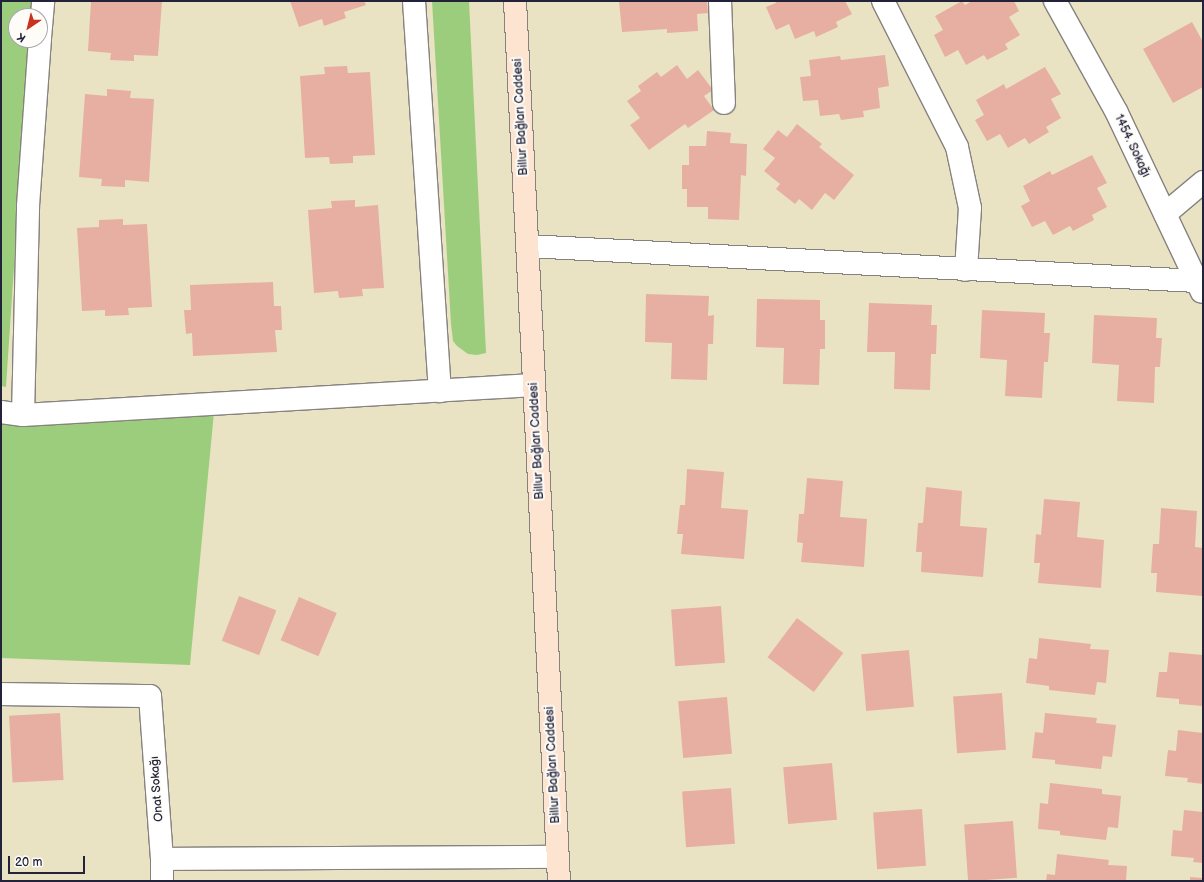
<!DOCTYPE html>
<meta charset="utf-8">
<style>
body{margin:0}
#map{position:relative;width:1204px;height:882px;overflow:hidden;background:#eae3c3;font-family:"Balsamiq Sans",sans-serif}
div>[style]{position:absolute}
.green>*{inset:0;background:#9ccd7d}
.building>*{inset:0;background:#e6afa2;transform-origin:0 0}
.roads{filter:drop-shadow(1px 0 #86827f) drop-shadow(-1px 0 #86827f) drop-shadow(0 1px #86827f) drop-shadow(0 -1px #86827f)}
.street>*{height:22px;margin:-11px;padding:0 11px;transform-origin:11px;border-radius:11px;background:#fff}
.secondary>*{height:22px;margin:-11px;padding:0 11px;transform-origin:11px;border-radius:11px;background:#fde4d1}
span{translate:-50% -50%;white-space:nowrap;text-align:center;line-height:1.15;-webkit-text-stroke:4px #fdfcf7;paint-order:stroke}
.street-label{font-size:12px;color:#22223b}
.frame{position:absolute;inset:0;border:2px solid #22223b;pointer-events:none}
.north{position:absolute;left:8px;top:8px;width:40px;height:40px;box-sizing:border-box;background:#fdfcf7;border:1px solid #a5a5ac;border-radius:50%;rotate:215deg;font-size:11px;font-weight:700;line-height:16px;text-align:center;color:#22223b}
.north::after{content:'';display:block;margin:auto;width:14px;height:18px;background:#c8321e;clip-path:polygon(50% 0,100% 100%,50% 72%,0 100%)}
.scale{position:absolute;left:8px;top:856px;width:77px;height:18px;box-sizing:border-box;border:2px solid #22223b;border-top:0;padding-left:5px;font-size:12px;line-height:14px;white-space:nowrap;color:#22223b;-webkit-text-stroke:3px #fdfcf7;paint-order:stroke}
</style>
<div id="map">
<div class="green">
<i style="clip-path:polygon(1px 1px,32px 1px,31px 16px,16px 16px,16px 40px,29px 40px,6px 387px,1px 386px)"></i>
<i style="clip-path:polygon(432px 1px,469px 1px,486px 353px,477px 355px,468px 354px,457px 346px,453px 341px,451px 324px)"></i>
<i style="clip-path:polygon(214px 412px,190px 665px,1px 658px,1px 417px)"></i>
</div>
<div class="building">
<i style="clip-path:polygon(91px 1px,162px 1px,158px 56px,134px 55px,134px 61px,110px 60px,111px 53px,88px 51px)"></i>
<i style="clip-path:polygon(290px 1px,364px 1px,366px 5px,344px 12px,346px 18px,324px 26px,322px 19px,299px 27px)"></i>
<i style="clip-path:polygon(619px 1px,707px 1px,708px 13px,697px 14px,698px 31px,667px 33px,667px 29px,622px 32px)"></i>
<i style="clip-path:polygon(775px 1px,845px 1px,852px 14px,836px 22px,838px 27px,816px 37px,814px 31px,795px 39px,789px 24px,776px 30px,766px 7px,776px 3px)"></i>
<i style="clip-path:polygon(962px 1px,965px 5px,972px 1px,1014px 1px,1019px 11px,1009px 17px,1020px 35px,1005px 44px,1008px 49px,987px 60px,984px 55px,966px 65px,958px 50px,945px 57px,934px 35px,943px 30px,935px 16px)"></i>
<i style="clip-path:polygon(1192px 22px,1203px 42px,1203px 87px,1173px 103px,1143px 49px)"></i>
<i style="clip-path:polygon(885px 55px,889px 86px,878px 88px,880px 108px,863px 111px,864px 117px,841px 120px,839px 114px,820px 116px,818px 100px,803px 101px,800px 77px,811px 76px,809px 60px,840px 56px,841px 60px)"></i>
<i style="clip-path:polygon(677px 65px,687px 79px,698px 70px,713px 90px,704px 96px,714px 110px,688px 128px,685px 124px,649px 150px,630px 125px,640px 118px,627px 101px,641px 91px,638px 86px,657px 72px,661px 77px)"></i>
<i style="clip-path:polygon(347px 66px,348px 73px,370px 72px,375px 155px,353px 156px,353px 163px,330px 164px,329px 157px,305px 158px,300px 76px,325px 74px,324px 67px)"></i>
<i style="clip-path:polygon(1045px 67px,1061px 94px,1051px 99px,1061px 118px,1046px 127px,1049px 132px,1029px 144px,1025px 138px,1008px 148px,1000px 134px,987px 141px,975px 120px,984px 115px,976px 100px,1004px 84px,1006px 89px)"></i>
<i style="clip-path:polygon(107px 89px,131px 91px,130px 98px,154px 99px,149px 182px,125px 180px,125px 187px,101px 186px,102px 179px,79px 177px,85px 94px,107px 96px)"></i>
<i style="clip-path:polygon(797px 124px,822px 144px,819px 147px,854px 175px,834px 200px,825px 193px,812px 210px,799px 199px,795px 204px,776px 189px,780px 184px,764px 171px,775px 158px,763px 149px,778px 130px,787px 137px)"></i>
<i style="clip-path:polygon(707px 131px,731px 133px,730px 143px,747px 144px,746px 176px,741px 175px,739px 220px,708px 219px,708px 207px,687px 207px,687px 189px,682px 189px,682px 165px,689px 165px,689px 146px,706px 146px)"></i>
<i style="clip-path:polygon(1092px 155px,1107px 183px,1097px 188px,1107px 207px,1092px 215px,1094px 220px,1073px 231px,1070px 226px,1053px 235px,1045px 221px,1032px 227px,1021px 206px,1030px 201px,1023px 186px,1050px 171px,1052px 175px)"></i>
<i style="clip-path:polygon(355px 200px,355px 207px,378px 205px,384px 288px,362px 289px,363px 296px,339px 298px,338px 291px,314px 293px,308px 210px,332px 208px,331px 201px)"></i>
<i style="clip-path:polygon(123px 219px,123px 225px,147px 224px,152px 307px,128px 308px,129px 315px,105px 316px,105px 310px,82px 311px,77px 228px,99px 227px,99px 220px)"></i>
<i style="clip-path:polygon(273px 282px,274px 306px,281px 306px,282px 330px,275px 330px,277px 352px,193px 356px,192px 333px,186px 334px,184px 310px,191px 310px,190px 285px)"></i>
<i style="clip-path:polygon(646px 294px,709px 296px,708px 316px,714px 315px,713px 344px,708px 344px,707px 380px,671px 379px,672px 343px,645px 342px)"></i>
<i style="clip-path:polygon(757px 299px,820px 300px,820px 320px,825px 320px,825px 349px,820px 349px,819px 385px,783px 384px,784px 348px,756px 347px)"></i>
<i style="clip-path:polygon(869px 303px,932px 305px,931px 325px,937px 325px,936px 354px,931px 354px,930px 390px,894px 389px,895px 352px,867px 352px)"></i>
<i style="clip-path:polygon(982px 310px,1045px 313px,1044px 333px,1050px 333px,1048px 362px,1044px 362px,1042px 398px,1005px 396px,1007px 360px,980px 358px)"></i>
<i style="clip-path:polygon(1094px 315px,1157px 318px,1156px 338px,1162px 338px,1160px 367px,1155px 367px,1154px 403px,1117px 401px,1119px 365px,1092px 363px)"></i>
<i style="clip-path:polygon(687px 469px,724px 472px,721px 508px,748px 510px,744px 559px,681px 554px,683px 534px,677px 534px,680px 505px,685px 505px)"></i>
<i style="clip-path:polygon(807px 478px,843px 481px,840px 517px,867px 519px,864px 567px,801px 562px,803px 543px,797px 542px,799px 514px,804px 514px)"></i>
<i style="clip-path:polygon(926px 487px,962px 491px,960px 526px,987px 528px,983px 577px,921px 572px,922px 552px,916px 552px,918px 523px,923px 523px)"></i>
<i style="clip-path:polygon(1044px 499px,1080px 502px,1077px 537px,1104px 540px,1101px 588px,1038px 583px,1040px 563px,1034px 563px,1036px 534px,1041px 535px)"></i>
<i style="clip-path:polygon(1161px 508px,1197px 511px,1195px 547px,1203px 548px,1203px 596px,1156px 592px,1157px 573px,1151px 573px,1153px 544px,1159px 544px)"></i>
<i style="left:239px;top:596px;width:40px;height:48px;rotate:21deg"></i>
<i style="left:299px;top:597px;width:41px;height:47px;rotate:23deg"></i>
<i style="left:721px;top:606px;width:57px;height:50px;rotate:86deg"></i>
<i style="left:797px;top:618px;width:58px;height:49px;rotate:37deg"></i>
<i style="clip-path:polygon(1039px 638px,1091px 644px,1090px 649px,1109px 650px,1106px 683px,1097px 682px,1095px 695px,1049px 690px,1049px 686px,1026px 683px,1029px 658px,1037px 659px)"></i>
<i style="left:909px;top:650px;width:57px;height:48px;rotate:85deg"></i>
<i style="clip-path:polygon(1169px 652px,1203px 655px,1203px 706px,1179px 704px,1179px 699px,1156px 697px,1159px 672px,1167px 672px)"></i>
<i style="left:1002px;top:693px;width:57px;height:49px;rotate:86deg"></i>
<i style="left:727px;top:697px;width:57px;height:49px;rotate:85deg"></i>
<i style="left:60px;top:713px;width:67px;height:51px;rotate:87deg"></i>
<i style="clip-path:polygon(1045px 713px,1097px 718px,1096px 723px,1116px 725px,1112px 757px,1103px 756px,1101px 769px,1055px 764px,1055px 760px,1032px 758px,1035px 732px,1043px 733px)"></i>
<i style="clip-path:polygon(1178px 730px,1203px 733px,1203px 784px,1187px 782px,1188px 778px,1165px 776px,1168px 750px,1176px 751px)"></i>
<i style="left:832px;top:763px;width:57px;height:49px;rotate:85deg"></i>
<i style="clip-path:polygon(1050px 783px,1102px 789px,1102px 794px,1121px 796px,1118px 828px,1108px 827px,1106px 840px,1060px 835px,1060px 831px,1038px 829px,1040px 803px,1048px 804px)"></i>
<i style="left:731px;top:788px;width:56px;height:49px;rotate:86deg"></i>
<i style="left:922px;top:809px;width:57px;height:49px;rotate:86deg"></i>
<i style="clip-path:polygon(1184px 810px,1203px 812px,1203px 863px,1193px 862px,1194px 858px,1171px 856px,1173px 830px,1182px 831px)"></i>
<i style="left:1013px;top:821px;width:57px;height:49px;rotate:86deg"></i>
<i style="clip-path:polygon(1057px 854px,1109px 860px,1108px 865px,1127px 866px,1126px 881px,1046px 881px,1047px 874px,1055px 875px)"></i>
<i style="clip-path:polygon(1190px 877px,1203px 878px,1203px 881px,1190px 881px)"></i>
</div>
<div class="roads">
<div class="street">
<i style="left:414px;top:1px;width:391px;rotate:86.2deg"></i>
<i style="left:720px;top:1px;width:102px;rotate:87.8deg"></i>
<i style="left:883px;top:1px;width:164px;rotate:63.1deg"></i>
<i style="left:957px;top:147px;width:62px;rotate:78deg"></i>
<i style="left:970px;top:208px;width:62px;rotate:93.7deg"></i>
<i style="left:1055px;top:1px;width:126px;rotate:61deg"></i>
<i style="left:1116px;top:111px;width:200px;rotate:64.6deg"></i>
<i style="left:40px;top:38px;width:37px;rotate:-85deg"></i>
<i style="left:1165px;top:214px;width:50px;rotate:-40.1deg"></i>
<i style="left:527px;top:246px;width:670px;rotate:2.99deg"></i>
<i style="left:1px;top:412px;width:22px;rotate:8deg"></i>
<i style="left:23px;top:415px;width:512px;rotate:-3.36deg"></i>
<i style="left:23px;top:415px;width:209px;rotate:-88.6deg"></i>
<i style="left:28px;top:206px;width:166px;rotate:-85.9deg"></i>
<i style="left:1px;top:694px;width:149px;rotate:0.8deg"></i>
<i style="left:150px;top:696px;width:163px;rotate:85.8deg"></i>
<i style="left:162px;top:859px;width:22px;rotate:90deg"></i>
<i style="left:162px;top:859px;width:396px;rotate:-0.3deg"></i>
</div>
<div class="secondary">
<i style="left:515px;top:1px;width:881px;rotate:87.14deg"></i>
</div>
</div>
<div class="street-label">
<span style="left:521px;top:117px;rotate:-93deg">Billur Bağları Caddesi</span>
<span style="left:1132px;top:146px;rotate:65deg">1454. Sokağı</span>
<span style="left:537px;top:441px;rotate:-93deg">Billur Bağları Caddesi</span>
<span style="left:553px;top:765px;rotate:-93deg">Billur Bağları Caddesi</span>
<span style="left:157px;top:789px;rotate:-94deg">Onat Sokağı</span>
</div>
<div class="frame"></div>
<div class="north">K</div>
<div class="scale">20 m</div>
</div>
